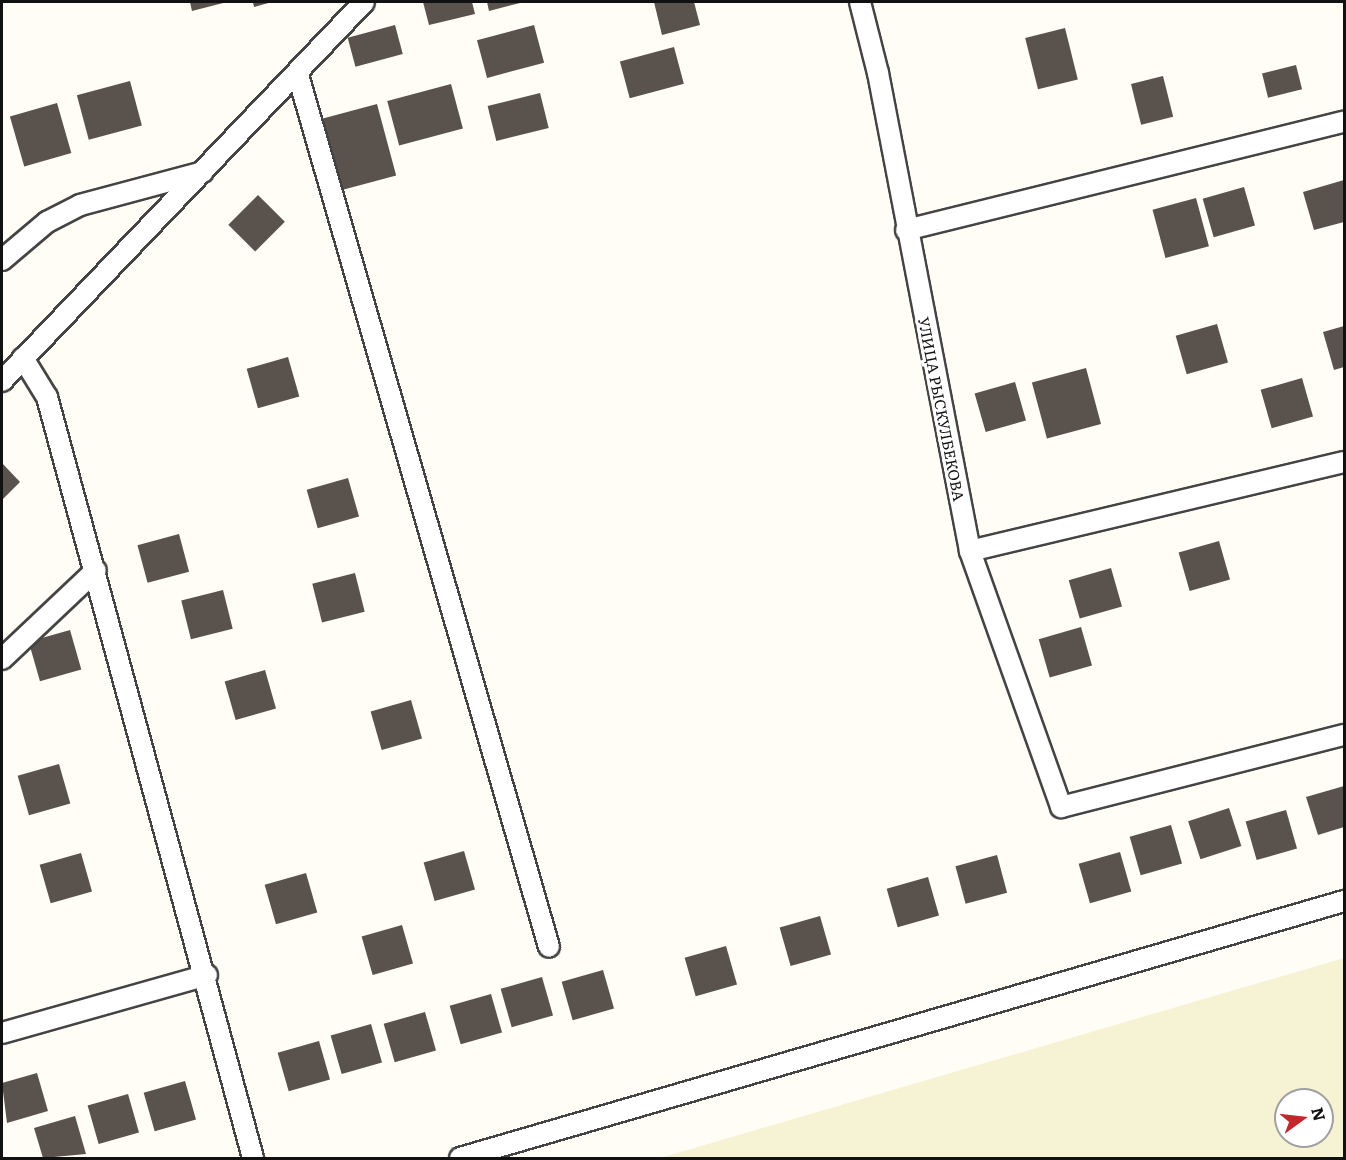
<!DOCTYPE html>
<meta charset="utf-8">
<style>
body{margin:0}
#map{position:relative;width:1346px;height:1160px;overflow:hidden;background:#fffdf5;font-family:Literata,serif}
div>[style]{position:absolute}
.farmland>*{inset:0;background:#f6f3d4}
.building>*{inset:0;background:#5a524d;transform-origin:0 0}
.roads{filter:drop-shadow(2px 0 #444) drop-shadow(-2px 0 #444) drop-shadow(0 2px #444) drop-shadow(0 -2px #444)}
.street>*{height:20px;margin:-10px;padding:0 10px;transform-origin:10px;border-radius:10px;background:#fff}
span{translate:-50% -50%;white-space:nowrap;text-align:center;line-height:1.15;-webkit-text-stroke:6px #fff;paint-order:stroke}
.street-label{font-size:15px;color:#111}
.frame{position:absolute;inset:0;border:3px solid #111;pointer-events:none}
.north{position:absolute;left:1274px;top:1088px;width:60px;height:60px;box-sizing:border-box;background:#fff;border:2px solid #a0a0a0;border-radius:50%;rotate:75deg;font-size:16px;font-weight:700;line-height:24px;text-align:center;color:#111}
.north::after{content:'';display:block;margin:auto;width:21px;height:27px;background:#c4262e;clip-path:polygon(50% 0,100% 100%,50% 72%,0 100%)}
</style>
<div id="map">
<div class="farmland">
<i style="clip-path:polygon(evenodd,1344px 958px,1344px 1158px,660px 1158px,1344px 958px,1286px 1100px,1322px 1100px,1322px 1136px,1286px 1136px,1286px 1100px)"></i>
</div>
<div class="building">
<i style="clip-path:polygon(190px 2px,227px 2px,192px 11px)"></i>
<i style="clip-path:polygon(253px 2px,272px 2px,254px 7px)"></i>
<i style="clip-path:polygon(423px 2px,472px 2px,475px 14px,429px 25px)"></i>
<i style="clip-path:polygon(487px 2px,524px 2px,489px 11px)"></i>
<i style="clip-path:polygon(654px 2px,694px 2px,700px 25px,662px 35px)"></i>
<i style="left:395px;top:25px;width:30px;height:49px;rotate:75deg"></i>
<i style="left:534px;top:25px;width:39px;height:59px;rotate:75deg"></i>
<i style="left:1065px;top:28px;width:53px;height:41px;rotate:76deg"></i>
<i style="left:674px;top:47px;width:38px;height:56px;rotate:75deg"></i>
<i style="left:1296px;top:65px;width:25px;height:35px;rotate:76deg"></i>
<i style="left:1163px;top:76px;width:42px;height:33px;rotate:76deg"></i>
<i style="left:130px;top:81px;width:46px;height:55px;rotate:75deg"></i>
<i style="left:451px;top:84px;width:46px;height:66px;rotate:75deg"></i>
<i style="left:540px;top:93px;width:36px;height:54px;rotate:76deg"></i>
<i style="left:57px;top:103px;width:52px;height:49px;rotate:74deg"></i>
<i style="left:377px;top:104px;width:74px;height:56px;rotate:75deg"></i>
<i style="clip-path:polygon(1344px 180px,1344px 222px,1314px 230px,1303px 192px)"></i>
<i style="left:1244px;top:187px;width:40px;height:43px;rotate:74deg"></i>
<i style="left:258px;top:195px;width:38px;height:42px;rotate:45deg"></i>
<i style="left:1196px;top:198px;width:50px;height:45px;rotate:75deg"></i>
<i style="left:1217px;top:324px;width:40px;height:43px;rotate:74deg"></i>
<i style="clip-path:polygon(1344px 326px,1344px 367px,1334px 370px,1323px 332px)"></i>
<i style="left:288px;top:357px;width:41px;height:43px;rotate:74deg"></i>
<i style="left:1086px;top:368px;width:58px;height:56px;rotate:75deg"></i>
<i style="left:1302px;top:378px;width:40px;height:43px;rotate:74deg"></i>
<i style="left:1015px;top:382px;width:40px;height:42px;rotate:74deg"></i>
<i style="clip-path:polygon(2px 463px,20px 482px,2px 500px)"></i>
<i style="left:348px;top:478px;width:40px;height:43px;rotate:74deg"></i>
<i style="left:179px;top:534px;width:39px;height:43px;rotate:75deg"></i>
<i style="left:1219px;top:541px;width:40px;height:42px;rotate:74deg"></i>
<i style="left:1111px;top:568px;width:40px;height:44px;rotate:74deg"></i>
<i style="left:355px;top:573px;width:40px;height:44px;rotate:76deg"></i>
<i style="left:223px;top:590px;width:40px;height:43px;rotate:76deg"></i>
<i style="left:1081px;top:627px;width:40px;height:44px;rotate:74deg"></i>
<i style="left:70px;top:630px;width:41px;height:43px;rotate:74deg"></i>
<i style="left:265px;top:670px;width:40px;height:42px;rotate:74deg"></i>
<i style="left:411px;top:700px;width:40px;height:42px;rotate:74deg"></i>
<i style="left:59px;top:764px;width:41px;height:43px;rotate:74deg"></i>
<i style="clip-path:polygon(1344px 786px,1344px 827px,1318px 835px,1306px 797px)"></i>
<i style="left:1229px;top:808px;width:40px;height:43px;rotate:72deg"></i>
<i style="left:1286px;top:810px;width:40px;height:42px;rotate:74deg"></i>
<i style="left:1171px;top:825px;width:40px;height:43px;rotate:74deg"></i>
<i style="left:464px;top:851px;width:40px;height:42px;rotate:74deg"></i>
<i style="left:1120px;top:852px;width:41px;height:43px;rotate:74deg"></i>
<i style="left:81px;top:853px;width:40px;height:43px;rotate:74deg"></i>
<i style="left:997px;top:855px;width:39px;height:43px;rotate:75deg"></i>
<i style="left:306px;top:873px;width:41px;height:43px;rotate:74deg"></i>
<i style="left:928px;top:877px;width:40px;height:43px;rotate:74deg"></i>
<i style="left:820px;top:916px;width:40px;height:42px;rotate:74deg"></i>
<i style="left:402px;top:925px;width:40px;height:42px;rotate:74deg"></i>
<i style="left:726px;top:946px;width:40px;height:43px;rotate:74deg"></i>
<i style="left:603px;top:970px;width:40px;height:43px;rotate:74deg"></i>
<i style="left:542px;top:977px;width:40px;height:43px;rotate:74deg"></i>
<i style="left:491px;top:994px;width:40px;height:43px;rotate:74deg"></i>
<i style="left:425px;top:1012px;width:40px;height:43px;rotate:74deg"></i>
<i style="left:371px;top:1024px;width:40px;height:42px;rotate:74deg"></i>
<i style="left:319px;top:1041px;width:40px;height:43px;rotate:74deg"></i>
<i style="clip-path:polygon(37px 1073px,48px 1111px,7px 1123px,2px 1083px)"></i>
<i style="left:185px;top:1081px;width:40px;height:43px;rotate:74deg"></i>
<i style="left:128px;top:1094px;width:40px;height:42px;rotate:74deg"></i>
<i style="clip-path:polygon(75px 1116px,86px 1154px,43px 1158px,34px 1128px)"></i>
</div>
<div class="roads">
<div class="street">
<i style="left:860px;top:2px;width:73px;rotate:75.8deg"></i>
<i style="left:878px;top:73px;width:487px;rotate:79.1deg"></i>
<i style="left:970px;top:551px;width:272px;rotate:70.4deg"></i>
<i style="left:1061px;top:807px;width:292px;rotate:-14.3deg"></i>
<i style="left:298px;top:75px;width:907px;rotate:73.94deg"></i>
<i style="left:906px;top:230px;width:451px;rotate:-13.9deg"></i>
<i style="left:2px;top:260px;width:59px;rotate:-40.2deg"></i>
<i style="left:47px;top:222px;width:37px;rotate:-27deg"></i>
<i style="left:80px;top:205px;width:127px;rotate:-15deg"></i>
<i style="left:23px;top:358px;width:46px;rotate:58.4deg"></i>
<i style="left:47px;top:397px;width:788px;rotate:74.85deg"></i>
<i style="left:2px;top:381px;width:524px;rotate:-46.31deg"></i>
<i style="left:970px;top:551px;width:384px;rotate:-13.4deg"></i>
<i style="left:2px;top:659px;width:129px;rotate:-43.4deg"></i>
<i style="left:2px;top:1033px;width:213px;rotate:-15.8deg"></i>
<i style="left:460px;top:1158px;width:921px;rotate:-16.21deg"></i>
</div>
</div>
<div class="street-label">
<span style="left:942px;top:409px;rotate:79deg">УЛИЦА РЫСКУЛБЕКОВА</span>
</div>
<div class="frame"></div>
<div class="north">N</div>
</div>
